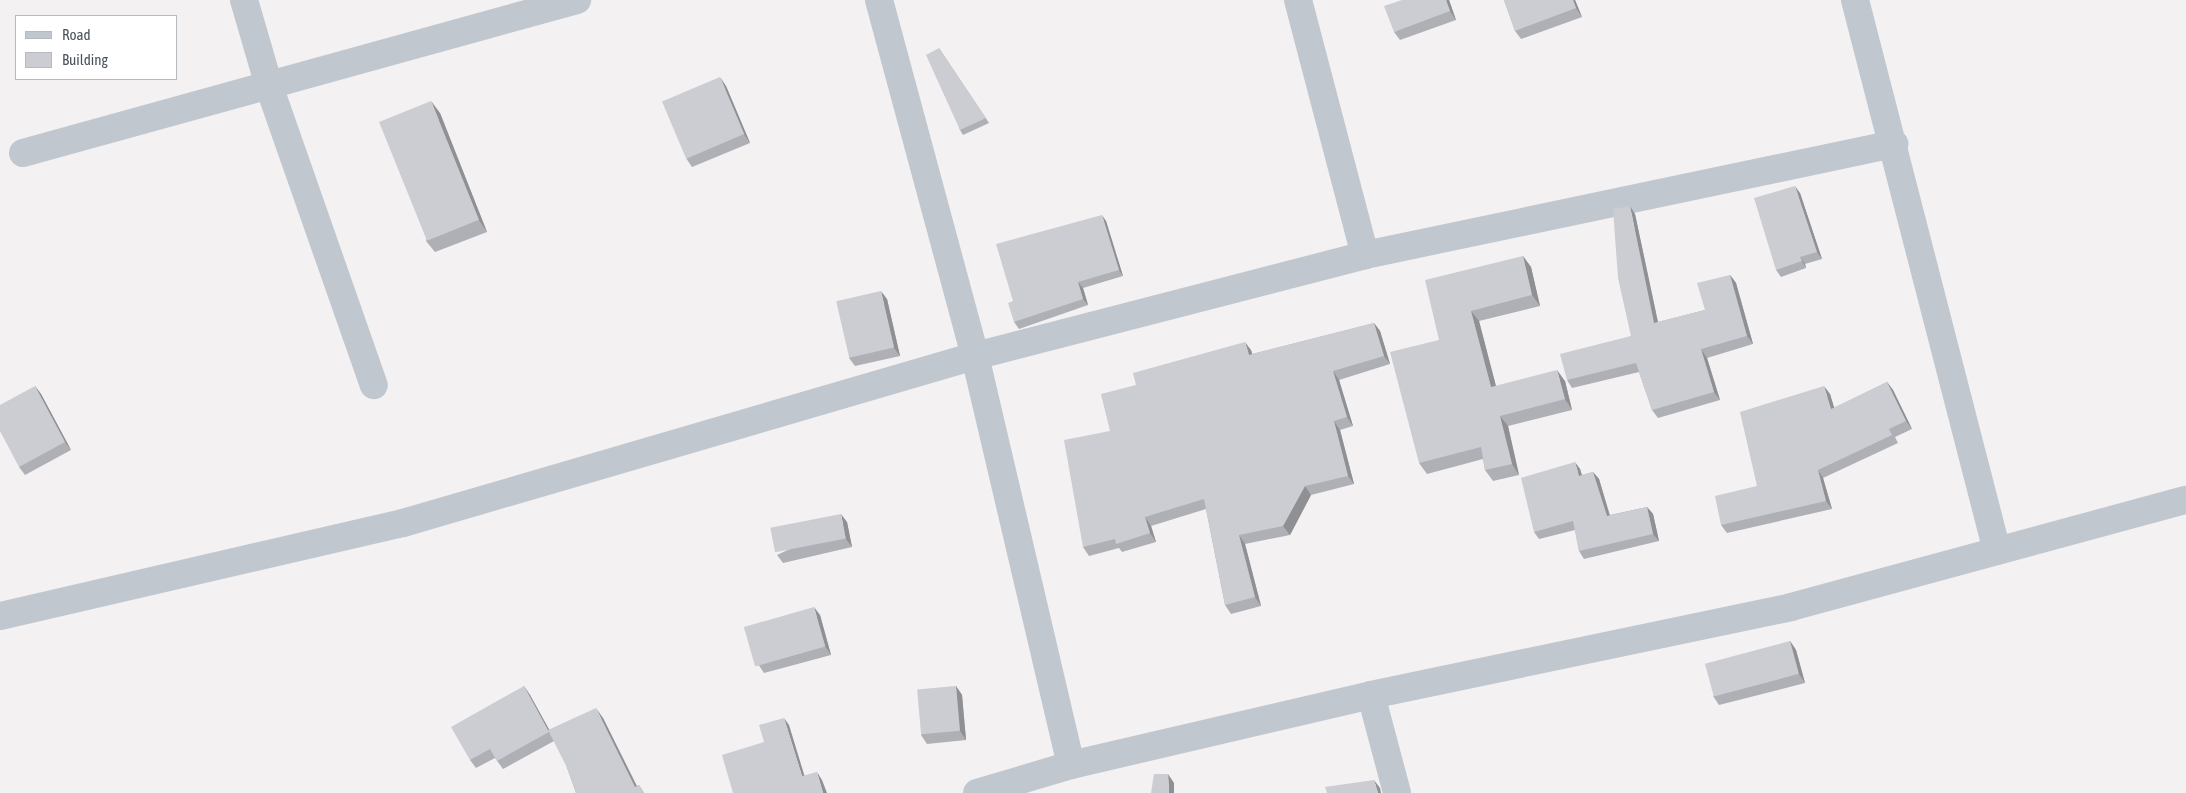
<!DOCTYPE html>
<style>
body{margin:0}
#map{position:relative;width:2186px;height:793px;overflow:hidden;background:#f3f1f1;font-family:"Asap Condensed",sans-serif}
div>[style]{position:absolute}
.minor>*{height:28px;margin:-14px;padding:0 14px;transform-origin:14px;border-radius:14px;background:#c0c7ce}
.wall>*{inset:0;background:#afb0b5}
.shaded-wall>*{inset:0;background:#8e9094}
.building>*{inset:0;background:#cbcdd3;transform-origin:0 0}
span{translate:-50% -50%;white-space:nowrap;text-align:center;line-height:1.15;-webkit-text-stroke:5px #fff;paint-order:stroke}
.legend{position:absolute;left:15px;top:15px;width:162px;height:65px;box-sizing:border-box;background:#fff;border:1px solid #b7babe;margin:0;padding:6px 9px;list-style:none;font-size:15px;color:#4a535d}
.legend li{display:flex;align-items:center;gap:10px;height:25px}
.legend b{width:25px;border:1px solid #b7babe}
</style>
<div id="map">
<div class="minor">
<i style="left:244px;top:0;width:90px;rotate:73.8deg"></i>
<i style="left:269px;top:86px;width:317px;rotate:70.7deg"></i>
<i style="left:879px;top:0;width:369px;rotate:74.9deg"></i>
<i style="left:975px;top:356px;width:420px;rotate:76.8deg"></i>
<i style="left:1298px;top:0;width:264px;rotate:75.3deg"></i>
<i style="left:1855px;top:0;width:569px;rotate:75.55deg"></i>
<i style="left:23px;top:153px;width:575px;rotate:-15.44deg"></i>
<i style="left:0;top:616px;width:414px;rotate:-13deg"></i>
<i style="left:403px;top:523px;width:596px;rotate:-16.28deg"></i>
<i style="left:975px;top:356px;width:403px;rotate:-14.5deg"></i>
<i style="left:1365px;top:255px;width:541px;rotate:-11.85deg"></i>
<i style="left:1371px;top:695px;width:101px;rotate:75.1deg"></i>
<i style="left:977px;top:793px;width:98px;rotate:-16.6deg"></i>
<i style="left:1071px;top:765px;width:308px;rotate:-13.1deg"></i>
<i style="left:1371px;top:695px;width:429px;rotate:-11.8deg"></i>
<i style="left:1791px;top:607px;width:409px;rotate:-15.2deg"></i>
</div>
<div class="wall">
<i style="clip-path:polygon(1449px 0,1456px 20px,1400px 40px,1394px 32px)"></i>
<i style="clip-path:polygon(1504px 0,1575px 0,1582px 17px,1521px 39px,1515px 31px)"></i>
<i style="clip-path:polygon(939px 48px,989px 123px,963px 135px,960px 130px)"></i>
<i style="clip-path:polygon(726px 86px,750px 143px,692px 167px,686px 158px)"></i>
<i style="clip-path:polygon(440px 113px,487px 232px,435px 252px,426px 241px)"></i>
<i style="clip-path:polygon(1800px 193px,1822px 259px,1805px 264px,1806px 268px,1781px 277px,1776px 270px)"></i>
<i style="clip-path:polygon(1635px 214px,1658px 322px,1705px 310px,1730px 275px,1736px 283px,1753px 344px,1707px 358px,1720px 400px,1658px 418px,1652px 410px,1639px 372px,1572px 388px,1567px 380px,1631px 336px)"></i>
<i style="clip-path:polygon(1106px 221px,1123px 276px,1083px 288px,1088px 305px,1019px 329px,1014px 322px,1013px 301px)"></i>
<i style="clip-path:polygon(1523px 256px,1531px 267px,1540px 306px,1479px 321px,1496px 386px,1565px 381px,1572px 410px,1508px 426px,1519px 475px,1493px 481px,1485px 470px,1483px 459px,1427px 474px,1419px 463px,1439px 340px)"></i>
<i style="clip-path:polygon(887px 299px,900px 356px,855px 366px,849px 358px)"></i>
<i style="clip-path:polygon(1374px 323px,1380px 331px,1390px 364px,1339px 380px,1353px 426px,1340px 430px,1354px 484px,1311px 495px,1290px 535px,1245px 544px,1261px 606px,1231px 614px,1225px 605px,1206px 509px,1151px 526px,1156px 542px,1122px 552px,1119px 548px,1089px 556px,1083px 547px,1110px 431px,1136px 385px,1251px 350px,1252px 354px)"></i>
<i style="clip-path:polygon(1887px 382px,1893px 390px,1912px 429px,1895px 437px,1898px 443px,1823px 478px,1832px 509px,1727px 533px,1721px 525px,1757px 486px,1830px 394px,1834px 408px)"></i>
<i style="clip-path:polygon(35px 386px,41px 394px,71px 450px,25px 475px,19px 467px)"></i>
<i style="clip-path:polygon(1580px 469px,1582px 475px,1593px 472px,1599px 479px,1610px 515px,1647px 507px,1653px 514px,1659px 541px,1584px 559px,1579px 551px,1575px 530px,1539px 539px,1534px 532px)"></i>
<i style="clip-path:polygon(847px 522px,852px 547px,783px 563px,777px 555px)"></i>
<i style="clip-path:polygon(820px 615px,831px 655px,764px 673px,758px 664px)"></i>
<i style="clip-path:polygon(1790px 641px,1796px 650px,1805px 683px,1719px 705px,1713px 696px)"></i>
<i style="clip-path:polygon(524px 686px,530px 695px,549px 730px,603px 718px,637px 786px,639px 785px,644px 793px,576px 793px,566px 765px,554px 741px,503px 769px,495px 758px,476px 768px,470px 760px)"></i>
<i style="clip-path:polygon(956px 686px,962px 695px,966px 740px,927px 744px,921px 735px)"></i>
</div>
<div class="shaded-wall">
<i style="clip-path:polygon(1446px 0,1449px 0,1456px 20px,1450px 11px)"></i>
<i style="clip-path:polygon(1573px 0,1575px 0,1582px 17px,1576px 8px)"></i>
<i style="clip-path:polygon(720px 77px,726px 86px,750px 143px,744px 134px)"></i>
<i style="clip-path:polygon(431px 101px,440px 113px,487px 232px,479px 220px)"></i>
<i style="clip-path:polygon(1795px 186px,1800px 193px,1822px 259px,1817px 252px)"></i>
<i style="clip-path:polygon(1630px 206px,1635px 214px,1660px 332px,1654px 323px)"></i>
<i style="clip-path:polygon(1102px 215px,1106px 221px,1123px 276px,1119px 270px)"></i>
<i style="clip-path:polygon(1523px 256px,1531px 267px,1540px 306px,1532px 295px)"></i>
<i style="clip-path:polygon(1800px 257px,1805px 264px,1806px 268px,1802px 261px)"></i>
<i style="clip-path:polygon(1730px 275px,1736px 283px,1753px 344px,1747px 336px)"></i>
<i style="clip-path:polygon(1078px 282px,1083px 288px,1088px 305px,1083px 299px)"></i>
<i style="clip-path:polygon(881px 291px,887px 299px,900px 356px,894px 348px)"></i>
<i style="clip-path:polygon(1471px 311px,1479px 321px,1499px 398px,1491px 387px)"></i>
<i style="clip-path:polygon(1374px 323px,1380px 331px,1390px 364px,1384px 356px)"></i>
<i style="clip-path:polygon(1245px 342px,1251px 350px,1255px 363px,1249px 355px)"></i>
<i style="clip-path:polygon(1701px 349px,1707px 358px,1720px 400px,1714px 392px)"></i>
<i style="clip-path:polygon(1557px 370px,1565px 381px,1572px 410px,1565px 399px)"></i>
<i style="clip-path:polygon(1333px 371px,1339px 380px,1353px 426px,1347px 417px)"></i>
<i style="clip-path:polygon(1887px 382px,1893px 390px,1912px 429px,1906px 421px)"></i>
<i style="clip-path:polygon(35px 386px,41px 394px,71px 450px,65px 442px)"></i>
<i style="clip-path:polygon(1824px 386px,1830px 394px,1837px 417px,1831px 409px)"></i>
<i style="clip-path:polygon(1500px 416px,1508px 426px,1519px 475px,1512px 464px)"></i>
<i style="clip-path:polygon(1334px 421px,1340px 430px,1354px 484px,1348px 476px)"></i>
<i style="clip-path:polygon(1575px 462px,1580px 469px,1584px 483px,1579px 476px)"></i>
<i style="clip-path:polygon(1818px 470px,1823px 478px,1832px 509px,1826px 501px)"></i>
<i style="clip-path:polygon(1593px 472px,1599px 479px,1612px 524px,1607px 516px)"></i>
<i style="clip-path:polygon(1305px 486px,1311px 495px,1290px 535px,1283px 526px)"></i>
<i style="clip-path:polygon(1647px 507px,1653px 514px,1659px 541px,1653px 534px)"></i>
<i style="clip-path:polygon(841px 514px,847px 522px,852px 547px,846px 539px)"></i>
<i style="clip-path:polygon(1145px 517px,1151px 526px,1156px 542px,1150px 533px)"></i>
<i style="clip-path:polygon(1239px 535px,1245px 544px,1261px 606px,1255px 597px)"></i>
<i style="clip-path:polygon(814px 607px,820px 615px,831px 655px,825px 646px)"></i>
<i style="clip-path:polygon(1790px 641px,1796px 650px,1805px 683px,1799px 674px)"></i>
<i style="clip-path:polygon(524px 686px,530px 695px,555px 740px,549px 732px)"></i>
<i style="clip-path:polygon(956px 686px,962px 695px,966px 740px,960px 731px)"></i>
<i style="clip-path:polygon(596px 708px,603px 718px,640px 793px,635px 787px)"></i>
<i style="clip-path:polygon(784px 718px,789px 725px,807px 784px,802px 776px)"></i>
<i style="clip-path:polygon(817px 772px,822px 780px,827px 793px,823px 793px)"></i>
<i style="clip-path:polygon(1168px 774px,1174px 783px,1174px 793px,1169px 793px)"></i>
<i style="clip-path:polygon(1374px 780px,1380px 788px,1381px 793px,1378px 793px)"></i>
</div>
<div class="building">
<i style="clip-path:polygon(1402px 0,1446px 0,1450px 11px,1394px 32px,1384px 6px)"></i>
<i style="clip-path:polygon(1504px 0,1573px 0,1576px 8px,1515px 31px)"></i>
<i style="clip-path:polygon(939px 48px,986px 118px,960px 130px,926px 55px)"></i>
<i style="left:720px;top:77px;width:62px;height:63px;rotate:67deg"></i>
<i style="left:431px;top:101px;width:128px;height:56px;rotate:68deg"></i>
<i style="clip-path:polygon(1795px 186px,1817px 252px,1800px 257px,1802px 261px,1776px 270px,1754px 198px)"></i>
<i style="clip-path:polygon(1630px 206px,1654px 323px,1705px 310px,1697px 283px,1730px 275px,1747px 336px,1701px 349px,1714px 392px,1652px 410px,1636px 363px,1567px 380px,1560px 354px,1631px 336px,1618px 278px,1613px 209px)"></i>
<i style="clip-path:polygon(1102px 215px,1119px 270px,1078px 282px,1083px 299px,1014px 322px,1008px 303px,1013px 301px,996px 244px)"></i>
<i style="clip-path:polygon(1523px 256px,1532px 295px,1471px 311px,1491px 387px,1557px 370px,1565px 399px,1500px 416px,1512px 464px,1485px 470px,1481px 447px,1419px 463px,1390px 352px,1439px 340px,1425px 280px)"></i>
<i style="left:881px;top:291px;width:58px;height:46px;rotate:77deg"></i>
<i style="clip-path:polygon(1374px 323px,1384px 356px,1333px 371px,1347px 417px,1334px 421px,1348px 476px,1305px 486px,1283px 526px,1239px 535px,1255px 597px,1225px 605px,1204px 499px,1145px 517px,1150px 533px,1116px 544px,1115px 539px,1083px 547px,1064px 440px,1110px 431px,1101px 394px,1136px 385px,1133px 373px,1245px 342px,1249px 355px)"></i>
<i style="clip-path:polygon(1887px 382px,1906px 421px,1889px 429px,1892px 435px,1818px 470px,1826px 501px,1721px 525px,1715px 496px,1757px 486px,1740px 412px,1824px 386px,1831px 409px)"></i>
<i style="clip-path:polygon(35px 386px,65px 442px,19px 467px,0 431px,0 405px)"></i>
<i style="clip-path:polygon(1575px 462px,1579px 476px,1593px 472px,1607px 516px,1647px 507px,1653px 534px,1579px 551px,1573px 521px,1534px 532px,1521px 478px)"></i>
<i style="left:841px;top:514px;width:25px;height:72px;rotate:79deg"></i>
<i style="left:814px;top:607px;width:41px;height:73px;rotate:74deg"></i>
<i style="left:1790px;top:641px;width:34px;height:88px;rotate:75deg"></i>
<i style="clip-path:polygon(524px 686px,549px 732px,497px 761px,490px 749px,470px 760px,451px 727px)"></i>
<i style="left:956px;top:686px;width:45px;height:39px;rotate:85deg"></i>
<i style="clip-path:polygon(596px 708px,635px 787px,639px 785px,643px 793px,576px 793px,566px 765px,548px 730px)"></i>
<i style="clip-path:polygon(784px 718px,802px 776px,817px 772px,823px 793px,733px 793px,722px 755px,764px 742px,759px 725px)"></i>
<i style="clip-path:polygon(1154px 774px,1168px 774px,1169px 793px,1151px 793px)"></i>
<i style="clip-path:polygon(1374px 780px,1378px 793px,1327px 793px,1325px 787px)"></i>
</div>
<ul class="legend">
<li><b style="height:6px;background:#c0c7ce"></b>Road</li>
<li><b style="height:14px;background:#cbcdd3"></b>Building</li>
</ul>
</div>
